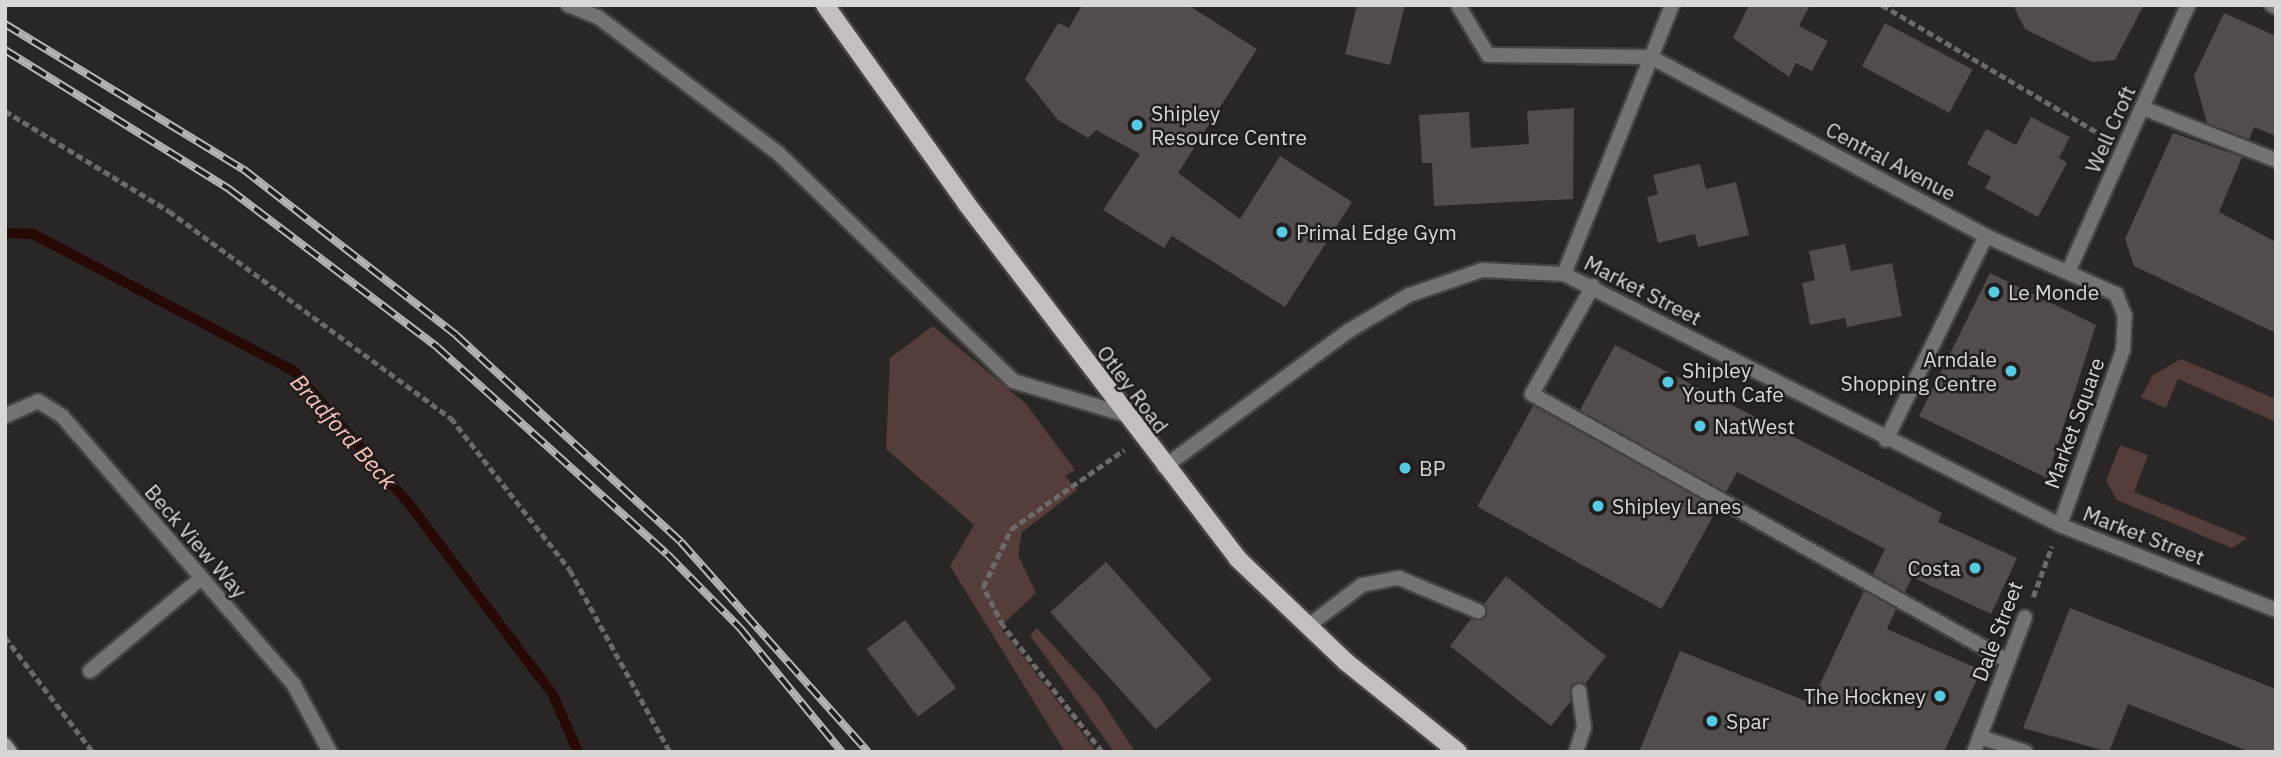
<!DOCTYPE html>
<style>
body{margin:0}
#map{position:relative;width:2281px;height:757px;overflow:hidden;background:#2a2625;font-family:"IBM Plex Sans",sans-serif}
div>[style]{position:absolute}
.green>*{inset:0;background:#553e39}
.stream>*{height:10px;margin:-5px;padding:0 5px;transform-origin:5px;border-radius:5px;background:#260804}
.building>*{inset:0;background:#524d4c;transform-origin:0 0}
.path>*{height:4.5px;margin-top:-2.25px;transform-origin:0;background:repeating-linear-gradient(90deg,#6d6968 0 7px,transparent 0 10.5px)}
.roads{filter:drop-shadow(2px 0 #464241) drop-shadow(-2px 0 #464241) drop-shadow(0 2px #464241) drop-shadow(0 -2px #464241)}
.lane>*{height:14px;margin:-7px;padding:0 7px;transform-origin:7px;border-radius:7px;background:#757372}
.street>*{height:14px;margin:-7px;padding:0 7px;transform-origin:7px;border-radius:7px;background:#757372}
.secondary>*{height:14px;margin:-7px;padding:0 7px;transform-origin:7px;border-radius:7px;background:#a19e9d}
.primary>*{height:18px;margin:-9px;padding:0 9px;transform-origin:9px;border-radius:9px;background:#c4bfbe}
.rail>*{height:8px;margin-top:-4px;transform-origin:0;background:repeating-linear-gradient(90deg,#211d1c 0 16px,#b7b5b4 0 32px);box-sizing:border-box;border-block:2px solid #b7b5b4}
.dots>*{width:19px;height:19px;translate:-50% -50%;box-sizing:border-box;border:4px solid #211d1c;border-radius:50%}
span{translate:-50% -50%;white-space:nowrap;text-align:center;line-height:1.15;-webkit-text-stroke:5px #211d1c;paint-order:stroke}
.poi-label{font-size:21px;color:#d9d7d6}
.left{translate:0 -50%;text-align:left}
.right{translate:-100% -50%;text-align:right}
.street-label{font-size:21px;color:#d9d7d6}
.water-label{font-size:23px;color:#fac3b7;font-style:italic}
.frame{position:absolute;inset:0;border:7px solid #d9d7d6;pointer-events:none}
</style>
<div id="map">
<div class="green">
<i style="clip-path:polygon(933px 326px,1026px 404px,1075px 470px,1065px 476px,1077px 490px,1022px 532px,1018px 555px,1036px 593px,1000px 627px,1097px 752px,1065px 752px,950px 566px,974px 525px,886px 449px,890px 358px)"></i>
<i style="clip-path:polygon(2181px 359px,2276px 399px,2276px 422px,2178px 379px,2166px 408px,2141px 397px,2153px 375px)"></i>
<i style="clip-path:polygon(2120px 445px,2148px 455px,2134px 492px,2247px 538px,2232px 548px,2117px 500px,2106px 481px)"></i>
<i style="clip-path:polygon(1037px 628px,1099px 696px,1135px 752px,1114px 752px,1030px 635px)"></i>
</div>
<div class="stream">
<i style="left:5px;top:233px;width:28px;rotate:2deg"></i>
<i style="left:33px;top:234px;width:295px;rotate:27.7deg"></i>
<i style="left:294px;top:371px;width:177px;rotate:49.1deg"></i>
<i style="left:410px;top:505px;width:238px;rotate:53deg"></i>
<i style="left:553px;top:695px;width:62px;rotate:66.3deg"></i>
</div>
<div class="building">
<i style="clip-path:polygon(1082px 5px,1188px 5px,1257px 49px,1178px 173px,1240px 219px,1280px 156px,1352px 202px,1285px 307px,1172px 236px,1164px 248px,1103px 210px,1140px 154px,1096px 130px,1088px 138px,1058px 120px,1025px 79px,1058px 23px,1069px 28px)"></i>
<i style="clip-path:polygon(1357px 5px,1405px 5px,1390px 65px,1345px 54px)"></i>
<i style="clip-path:polygon(1749px 5px,1810px 5px,1799px 26px,1828px 41px,1812px 71px,1796px 63px,1789px 77px,1733px 38px)"></i>
<i style="clip-path:polygon(2013px 5px,2144px 5px,2115px 60px,2092px 62px,2025px 29px)"></i>
<i style="clip-path:polygon(2224px 13px,2276px 36px,2276px 136px,2254px 127px,2249px 139px,2207px 123px,2194px 76px)"></i>
<i style="left:1885px;top:23px;width:99px;height:49px;rotate:28deg"></i>
<i style="clip-path:polygon(1574px 108px,1573px 199px,1434px 206px,1432px 163px,1422px 163px,1419px 115px,1469px 112px,1471px 148px,1529px 144px,1527px 111px)"></i>
<i style="clip-path:polygon(2031px 117px,2070px 137px,2059px 158px,2067px 163px,2038px 217px,1985px 188px,1991px 177px,1967px 164px,1986px 129px,2016px 145px)"></i>
<i style="clip-path:polygon(2173px 133px,2242px 157px,2219px 212px,2276px 242px,2276px 333px,2134px 266px,2125px 239px)"></i>
<i style="clip-path:polygon(1700px 164px,1706px 189px,1736px 182px,1749px 235px,1698px 247px,1695px 234px,1658px 243px,1647px 197px,1658px 194px,1653px 175px)"></i>
<i style="clip-path:polygon(1845px 244px,1851px 271px,1892px 263px,1902px 316px,1847px 327px,1845px 318px,1810px 325px,1802px 283px,1815px 280px,1809px 251px)"></i>
<i style="clip-path:polygon(1990px 273px,2096px 325px,2047px 478px,1919px 416px)"></i>
<i style="clip-path:polygon(1615px 345px,1942px 513px,1938px 522px,2017px 558px,1991px 614px,1912px 577px,1905px 592px,1873px 574px,1885px 549px,1737px 472px,1726px 492px,1580px 410px)"></i>
<i style="left:1533px;top:406px;width:211px;height:115px;rotate:29deg"></i>
<i style="left:1106px;top:562px;width:158px;height:75px;rotate:48deg"></i>
<i style="clip-path:polygon(1506px 576px,1606px 656px,1585px 684px,1573px 684px,1571px 701px,1551px 726px,1450px 646px,1471px 619px,1484px 618px,1484px 604px)"></i>
<i style="clip-path:polygon(1864px 591px,1896px 609px,1887px 629px,1981px 670px,1944px 752px,1639px 752px,1680px 651px,1811px 703px)"></i>
<i style="clip-path:polygon(2070px 608px,2276px 689px,2276px 752px,2250px 752px,2128px 704px,2109px 752px,2023px 728px)"></i>
<i style="left:905px;top:620px;width:85px;height:48px;rotate:53deg"></i>
</div>
<div class="path">
<i style="left:1882px;top:5px;width:256px;rotate:30.6deg"></i>
<i style="left:5px;top:111px;width:192px;rotate:31.4deg"></i>
<i style="left:169px;top:211px;width:350px;rotate:36.3deg"></i>
<i style="left:451px;top:418px;width:193px;rotate:51.9deg"></i>
<i style="left:570px;top:570px;width:208px;rotate:61.2deg"></i>
<i style="left:2033px;top:597px;width:54px;rotate:-69.6deg"></i>
<i style="left:5px;top:637px;width:145px;rotate:52.6deg"></i>
<i style="left:1102px;top:752px;width:160px;rotate:-128.2deg"></i>
<i style="left:1003px;top:626px;width:44px;rotate:-117.1deg"></i>
<i style="left:983px;top:587px;width:64px;rotate:-64.2deg"></i>
<i style="left:1011px;top:529px;width:138px;rotate:-35deg"></i>
</div>
<div class="roads">
<div class="lane">
<i style="left:568px;top:5px;width:32px;rotate:22deg"></i>
<i style="left:598px;top:17px;width:227px;rotate:37.1deg"></i>
<i style="left:779px;top:154px;width:326px;rotate:44.1deg"></i>
<i style="left:1013px;top:381px;width:115px;rotate:16.7deg"></i>
<i style="left:2272px;top:5px;width:4px;rotate:27deg"></i>
<i style="left:2143px;top:108px;width:143px;rotate:21.4deg"></i>
<i style="left:1593px;top:286px;width:124px;rotate:119.5deg"></i>
<i style="left:1532px;top:394px;width:546px;rotate:29.29deg"></i>
<i style="left:2060px;top:525px;width:232px;rotate:21.5deg"></i>
<i style="left:1308px;top:626px;width:68px;rotate:-37.2deg"></i>
<i style="left:1362px;top:585px;width:38px;rotate:-11deg"></i>
<i style="left:1399px;top:578px;width:86px;rotate:22.7deg"></i>
<i style="left:90px;top:671px;width:143px;rotate:-39.9deg"></i>
<i style="left:1980px;top:737px;width:48px;rotate:18.1deg"></i>
<i style="left:1576px;top:752px;width:26px;rotate:-72deg"></i>
<i style="left:1584px;top:727px;width:36px;rotate:-98deg"></i>
</div>
<div class="street">
<i style="left:2069px;top:270px;width:290px;rotate:-65.8deg"></i>
<i style="left:1564px;top:274px;width:290px;rotate:-68.1deg"></i>
<i style="left:5px;top:416px;width:36px;rotate:-24deg"></i>
<i style="left:38px;top:401px;width:28px;rotate:32deg"></i>
<i style="left:62px;top:416px;width:355px;rotate:49.2deg"></i>
<i style="left:294px;top:685px;width:76px;rotate:61.8deg"></i>
<i style="left:1886px;top:440px;width:227px;rotate:-63.9deg"></i>
<i style="left:1164px;top:467px;width:231px;rotate:-36.4deg"></i>
<i style="left:1350px;top:330px;width:69px;rotate:-30.7deg"></i>
<i style="left:1409px;top:295px;width:77px;rotate:-18.9deg"></i>
<i style="left:1482px;top:270px;width:82px;rotate:2.8deg"></i>
<i style="left:1564px;top:274px;width:556px;rotate:26.84deg"></i>
<i style="left:2060px;top:525px;width:186px;rotate:-70.2deg"></i>
<i style="left:2123px;top:350px;width:34px;rotate:-87deg"></i>
<i style="left:2125px;top:316px;width:24px;rotate:-112deg"></i>
<i style="left:2116px;top:294px;width:142px;rotate:-156deg"></i>
<i style="left:1986px;top:236px;width:380px;rotate:-151.9deg"></i>
<i style="left:1651px;top:57px;width:163px;rotate:-179.3deg"></i>
<i style="left:1488px;top:55px;width:58px;rotate:-121deg"></i>
<i style="left:1974px;top:752px;width:144px;rotate:-69.3deg"></i>
</div>
<div class="secondary">
<i style="left:5px;top:745px;width:9px;rotate:54deg"></i>
</div>
<div class="primary">
<i style="left:825px;top:5px;width:243px;rotate:54.5deg"></i>
<i style="left:966px;top:203px;width:448px;rotate:52.6deg"></i>
<i style="left:1238px;top:559px;width:149px;rotate:43.6deg"></i>
<i style="left:1346px;top:662px;width:144px;rotate:38.8deg"></i>
</div>
</div>
<div class="rail">
<i style="left:5px;top:24px;width:279px;rotate:31.4deg"></i>
<i style="left:243px;top:169px;width:270px;rotate:37.9deg"></i>
<i style="left:456px;top:335px;width:306px;rotate:42.6deg"></i>
<i style="left:681px;top:542px;width:281px;rotate:48.3deg"></i>
<i style="left:5px;top:50px;width:264px;rotate:31.8deg"></i>
<i style="left:229px;top:189px;width:261px;rotate:37.2deg"></i>
<i style="left:437px;top:347px;width:309px;rotate:42deg"></i>
<i style="left:667px;top:554px;width:104px;rotate:45.4deg"></i>
<i style="left:740px;top:628px;width:161px;rotate:50.6deg"></i>
</div>
<div class="dots">
<i style="left:1137px;top:125px;background:#55cae0"></i>
<i style="left:1282px;top:232px;background:#55cae0"></i>
<i style="left:1994px;top:292px;background:#55cae0"></i>
<i style="left:2011px;top:371px;background:#55cae0"></i>
<i style="left:1668px;top:382px;background:#55cae0"></i>
<i style="left:1700px;top:426px;background:#55cae0"></i>
<i style="left:1405px;top:468px;background:#55cae0"></i>
<i style="left:1598px;top:506px;background:#55cae0"></i>
<i style="left:1975px;top:568px;background:#55cae0"></i>
<i style="left:1940px;top:696px;background:#55cae0"></i>
<i style="left:1712px;top:721px;background:#55cae0"></i>
</div>
<div class="poi-label">
<span class="left" style="left:1151px;top:125px">Shipley<br>Resource Centre</span>
<span class="left" style="left:1296px;top:232px">Primal Edge Gym</span>
<span class="left" style="left:2008px;top:292px">Le Monde</span>
<span class="right" style="left:1997px;top:371px">Arndale<br>Shopping Centre</span>
<span class="left" style="left:1682px;top:382px">Shipley<br>Youth Cafe</span>
<span class="left" style="left:1714px;top:426px">NatWest</span>
<span class="left" style="left:1419px;top:468px">BP</span>
<span class="left" style="left:1612px;top:506px">Shipley Lanes</span>
<span class="right" style="left:1961px;top:568px">Costa</span>
<span class="right" style="left:1926px;top:696px">The Hockney</span>
<span class="left" style="left:1726px;top:721px">Spar</span>
</div>
<div class="street-label">
<span style="left:2110px;top:129px;rotate:-66deg">Well Croft</span>
<span style="left:1891px;top:161px;rotate:28deg">Central Avenue</span>
<span style="left:1643px;top:290px;rotate:27deg">Market Street</span>
<span style="left:1133px;top:389px;rotate:53deg">Otley Road</span>
<span style="left:2074px;top:423px;rotate:-70deg">Market Square</span>
<span style="left:2144px;top:535px;rotate:21deg">Market Street</span>
<span style="left:196px;top:541px;rotate:49deg">Beck View Way</span>
<span style="left:1997px;top:631px;rotate:-69deg">Dale Street</span>
</div>
<div class="water-label">
<span style="left:344px;top:431px;rotate:48deg">Bradford Beck</span>
</div>
<div class="frame"></div>
</div>
